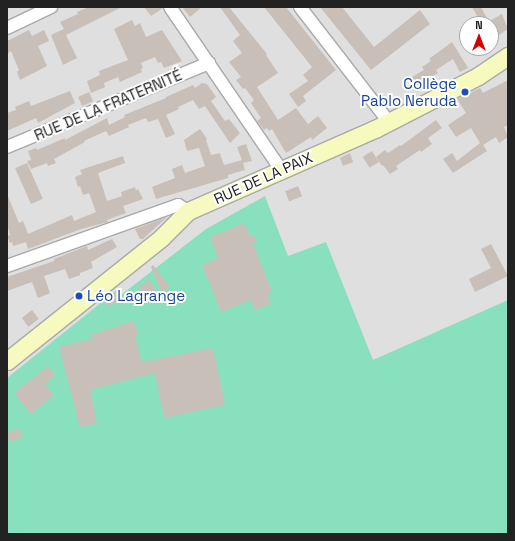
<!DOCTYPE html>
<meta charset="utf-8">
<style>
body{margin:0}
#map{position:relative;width:515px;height:541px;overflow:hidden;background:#f2efe9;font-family:"Space Grotesk",sans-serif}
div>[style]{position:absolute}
.residential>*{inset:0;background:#e0dfdf}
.pitch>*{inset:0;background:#88e0be}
.building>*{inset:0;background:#c7bfb8;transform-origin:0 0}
.roads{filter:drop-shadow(1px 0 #a9a9a9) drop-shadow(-1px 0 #a9a9a9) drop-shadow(0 1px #a9a9a9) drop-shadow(0 -1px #a9a9a9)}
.street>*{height:12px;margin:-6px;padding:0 6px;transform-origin:6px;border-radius:6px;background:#fff}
.secondary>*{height:17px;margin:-8.5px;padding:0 8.5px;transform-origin:8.5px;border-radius:8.5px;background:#f7fabf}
.dots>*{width:11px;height:11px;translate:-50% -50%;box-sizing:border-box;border:2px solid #fff;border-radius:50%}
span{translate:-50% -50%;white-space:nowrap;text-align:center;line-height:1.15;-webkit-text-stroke:4px #fff;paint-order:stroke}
.transit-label{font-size:15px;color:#164399}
.right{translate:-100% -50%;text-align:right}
.left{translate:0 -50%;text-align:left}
.street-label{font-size:15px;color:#222}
.frame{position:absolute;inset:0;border:8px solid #222;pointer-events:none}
.north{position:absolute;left:459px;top:16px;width:40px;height:40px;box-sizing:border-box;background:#fff;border:1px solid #a7a7a7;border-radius:50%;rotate:0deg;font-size:11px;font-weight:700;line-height:16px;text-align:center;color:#222}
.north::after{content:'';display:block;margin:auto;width:14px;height:18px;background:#d40000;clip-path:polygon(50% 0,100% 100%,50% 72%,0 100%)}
</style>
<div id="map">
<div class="residential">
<i style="clip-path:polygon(evenodd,7px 7px,508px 7px,508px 534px,7px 534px,7px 7px,467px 24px,491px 24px,491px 48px,467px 48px,467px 24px)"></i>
</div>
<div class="pitch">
<i style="clip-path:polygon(265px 196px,288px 256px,326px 242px,373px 360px,508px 300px,508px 534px,7px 534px,7px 378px,117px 290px,121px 295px,206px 229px)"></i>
</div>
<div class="building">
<i style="clip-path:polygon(89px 7px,122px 7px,66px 35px,77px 58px,63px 65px,51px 35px,64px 29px,60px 22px,78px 14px,77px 12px)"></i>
<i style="clip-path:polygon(144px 7px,163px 7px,163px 8px,151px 16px)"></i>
<i style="clip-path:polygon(182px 7px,202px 7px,190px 17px)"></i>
<i style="clip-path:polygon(220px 7px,229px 7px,267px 54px,266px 55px,278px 73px,257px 87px,278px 120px,296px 108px,308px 124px,318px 116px,327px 128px,312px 140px,311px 137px,286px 153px,272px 129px,269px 131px,267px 128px,264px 130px,257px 121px,261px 118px,251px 103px,254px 100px,245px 88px,243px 89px,236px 80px,241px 77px,229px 62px,242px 53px,233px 41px,240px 35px)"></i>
<i style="clip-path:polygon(264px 7px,286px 7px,336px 70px,303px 96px,306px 101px,298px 107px,289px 94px,308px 81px,303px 75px,312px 67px)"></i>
<i style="clip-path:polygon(320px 7px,342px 7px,374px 47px,420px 10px,430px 24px,371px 70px)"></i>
<i style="clip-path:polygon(472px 7px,481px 7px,490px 24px,482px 24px)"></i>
<i style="clip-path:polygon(502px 14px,508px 29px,499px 35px,491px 20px)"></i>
<i style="clip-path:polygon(132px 20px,135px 26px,140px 23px,146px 37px,162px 30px,182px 61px,164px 68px,161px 62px,158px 63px,155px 57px,141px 63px,143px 68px,141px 69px,142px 72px,120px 82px,118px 77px,104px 83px,105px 87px,91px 93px,87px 81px,100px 75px,99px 71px,128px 60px,114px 29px)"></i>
<i style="clip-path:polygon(29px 30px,32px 36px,44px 30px,49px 41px,38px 46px,47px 66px,20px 80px,17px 72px,19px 70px,11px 51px,7px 54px,7px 41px)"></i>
<i style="clip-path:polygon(452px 42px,468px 68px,460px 72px,453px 59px,436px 70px,438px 73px,418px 86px,412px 77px,424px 70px,422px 67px,431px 61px,429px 59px)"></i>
<i style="clip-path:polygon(508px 80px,508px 125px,504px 127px,508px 137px,499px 143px,496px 137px,483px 145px,487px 151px,453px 173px,443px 159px,452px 153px,457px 161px,480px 143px,471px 128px,456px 137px,448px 125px,466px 113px,457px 99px,480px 88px,483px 93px)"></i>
<i style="clip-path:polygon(202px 83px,207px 84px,216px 97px,211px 101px,225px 121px,229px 119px,240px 133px,230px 143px,205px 106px,199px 109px,193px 100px,178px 107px,179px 109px,166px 115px,175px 134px,166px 138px,158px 119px,148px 122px,146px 118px,128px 125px,129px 127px,109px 136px,106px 131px,84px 141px,85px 142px,54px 159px,56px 163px,48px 166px,47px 163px,31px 169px,27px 161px,31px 160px,28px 151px,36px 148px,37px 150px,65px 138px,65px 140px,107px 118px,109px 125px,125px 117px,124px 115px,166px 98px,166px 97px,193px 85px,195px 88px)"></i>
<i style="clip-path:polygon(70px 91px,75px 103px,38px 123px,36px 118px,7px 131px,7px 113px,16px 110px,15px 107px,29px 101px,31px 106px)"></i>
<i style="left:89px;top:92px;width:10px;height:12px;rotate:66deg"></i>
<i style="clip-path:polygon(436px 120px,442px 128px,428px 138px,432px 144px,421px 152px,420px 150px,396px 166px,398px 169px,390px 174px,383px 165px,382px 166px,376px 157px,385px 150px,388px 153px,400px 145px,401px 146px)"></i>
<i style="clip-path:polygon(200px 129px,207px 139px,206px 140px,211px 155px,221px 153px,220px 154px,224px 165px,242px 160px,237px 147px,246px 144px,252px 161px,243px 163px,245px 170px,228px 175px,228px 178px,156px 199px,152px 187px,175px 178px,172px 169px,182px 165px,185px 173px,205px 166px,199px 148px,187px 151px,184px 140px)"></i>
<i style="left:372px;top:151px;width:13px;height:11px;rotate:58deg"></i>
<i style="clip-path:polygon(350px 153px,353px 162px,343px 166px,340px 158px)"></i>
<i style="clip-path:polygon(123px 156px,125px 163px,98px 173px,107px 201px,122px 196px,121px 192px,135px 187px,136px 190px,138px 189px,143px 199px,123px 206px,126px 213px,107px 220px,108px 222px,81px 229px,28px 249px,26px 242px,13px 246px,12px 242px,10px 243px,7px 236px,10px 235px,7px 223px,7px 194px,19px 223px,23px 221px,28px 234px,72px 215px,74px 221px,96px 212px,89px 193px,83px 195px,80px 186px,78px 187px,75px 177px,82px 174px,80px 170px)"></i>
<i style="left:27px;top:163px;width:39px;height:13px;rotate:66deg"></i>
<i style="left:298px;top:186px;width:11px;height:14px;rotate:68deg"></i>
<i style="clip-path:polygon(167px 217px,143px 239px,140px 239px,135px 229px)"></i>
<i style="clip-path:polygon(244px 223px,250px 236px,254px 235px,257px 243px,253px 244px,272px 292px,267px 294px,271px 304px,255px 310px,251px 300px,221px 312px,202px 264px,218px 258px,210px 237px)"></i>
<i style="clip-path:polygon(112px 239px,117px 247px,91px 262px,93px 268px,80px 273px,80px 275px,69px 279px,65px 269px,44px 276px,50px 293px,38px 298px,32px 282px,7px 291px,7px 277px,54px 261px,54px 259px,87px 246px,88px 250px)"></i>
<i style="clip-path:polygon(491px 244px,508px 276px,475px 292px,469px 279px,491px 268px,481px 249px)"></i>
<i style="clip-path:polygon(153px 265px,170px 287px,162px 293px,151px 267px)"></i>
<i style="left:149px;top:280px;width:18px;height:13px;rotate:56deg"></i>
<i style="clip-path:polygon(114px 292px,120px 301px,108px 306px,103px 301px)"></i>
<i style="left:32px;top:310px;width:11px;height:13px;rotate:52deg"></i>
<i style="clip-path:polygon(134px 321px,138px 335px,135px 336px,142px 362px,213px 348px,225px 405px,164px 418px,155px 373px,90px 390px,97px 423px,80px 427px,59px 347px,92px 339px,90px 335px)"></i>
<i style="clip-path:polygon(48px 366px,55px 375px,45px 384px,54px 395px,31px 414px,14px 393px)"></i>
<i style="left:20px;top:428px;width:9px;height:14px;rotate:69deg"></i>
</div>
<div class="roads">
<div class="street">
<i style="left:170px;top:7px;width:197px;rotate:55.7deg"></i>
<i style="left:300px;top:7px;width:144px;rotate:52.3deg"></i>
<i style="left:7px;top:28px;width:49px;rotate:-25.5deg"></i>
<i style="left:7px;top:147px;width:219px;rotate:-22.6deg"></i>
<i style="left:7px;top:266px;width:182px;rotate:-19.6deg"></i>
<i style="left:178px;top:205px;width:12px;rotate:31deg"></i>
</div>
<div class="secondary">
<i style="left:7px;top:361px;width:197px;rotate:-38.6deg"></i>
<i style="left:161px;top:238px;width:38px;rotate:-45deg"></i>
<i style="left:188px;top:211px;width:204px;rotate:-23.7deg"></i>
<i style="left:375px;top:129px;width:116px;rotate:-27.2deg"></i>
<i style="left:478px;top:76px;width:36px;rotate:-34deg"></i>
</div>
</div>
<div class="dots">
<i style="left:465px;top:92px;background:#1a4fb4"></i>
<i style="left:79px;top:296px;background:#1a4fb4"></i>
</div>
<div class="transit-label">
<span class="right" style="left:457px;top:92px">Collège<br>Pablo Neruda</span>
<span class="left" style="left:87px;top:296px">Léo Lagrange</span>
</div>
<div class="street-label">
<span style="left:108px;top:105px;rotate:-23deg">RUE DE LA FRATERNITÉ</span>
<span style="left:263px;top:178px;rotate:-24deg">RUE DE LA PAIX</span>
</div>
<div class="frame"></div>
<div class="north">N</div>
</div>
